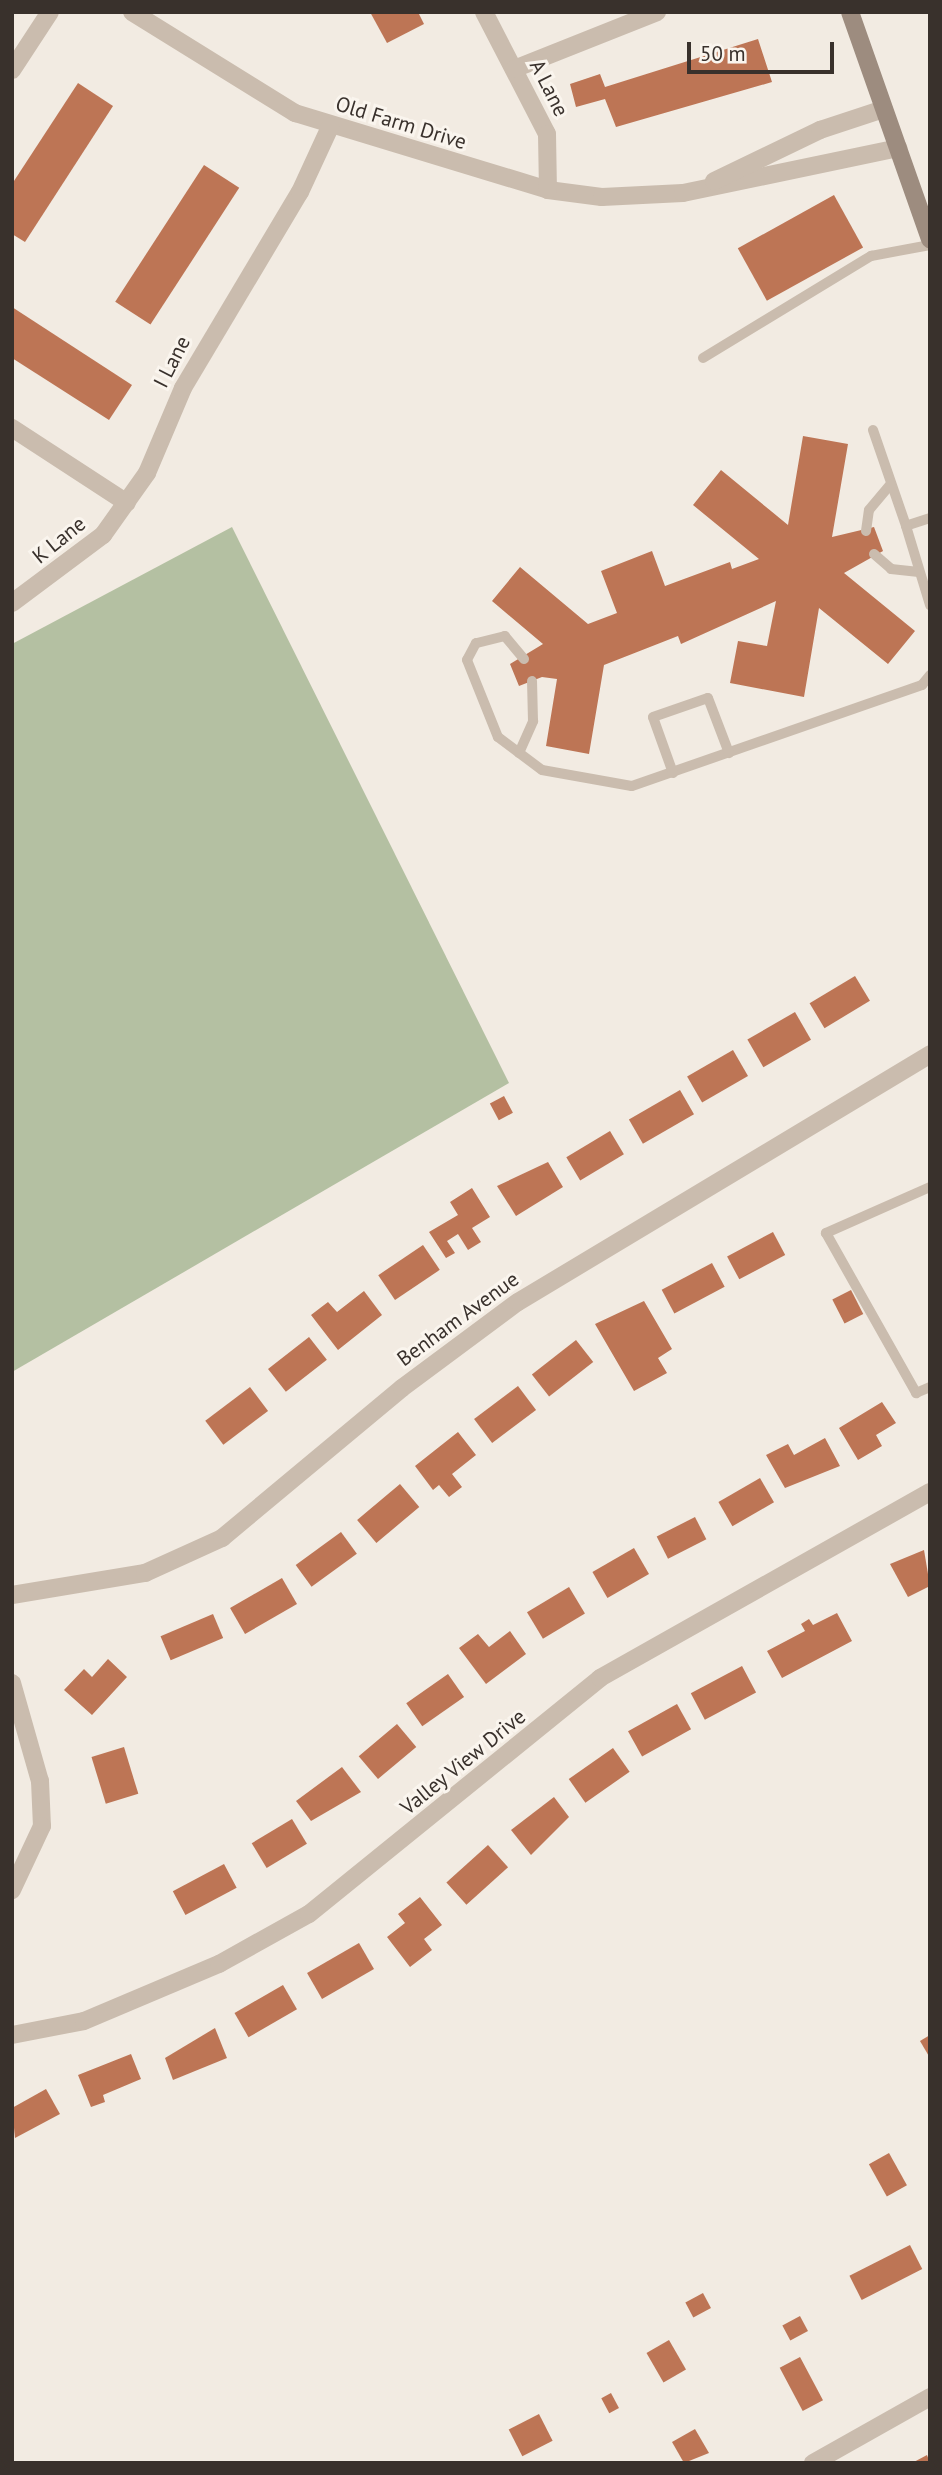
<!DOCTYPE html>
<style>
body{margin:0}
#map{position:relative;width:942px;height:2475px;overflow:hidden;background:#f2ebe2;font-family:"PT Sans",sans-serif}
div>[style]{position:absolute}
.green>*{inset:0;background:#b4c0a2}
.building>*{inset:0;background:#bd7555;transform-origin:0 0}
.service>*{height:10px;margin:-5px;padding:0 5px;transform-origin:5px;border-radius:5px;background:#cabcae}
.minor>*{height:18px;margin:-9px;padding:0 9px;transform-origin:9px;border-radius:9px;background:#cabcae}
.tertiary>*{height:18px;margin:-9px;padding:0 9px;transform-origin:9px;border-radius:9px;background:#cabcae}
.secondary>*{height:18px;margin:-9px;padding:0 9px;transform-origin:9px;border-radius:9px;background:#9d8c7f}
span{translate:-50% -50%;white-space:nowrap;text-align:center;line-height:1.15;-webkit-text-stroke:6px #faf5ee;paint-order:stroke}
.street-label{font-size:21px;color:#39312c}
.frame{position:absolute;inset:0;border:14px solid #39312c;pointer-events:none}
.scale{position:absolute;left:687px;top:42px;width:147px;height:32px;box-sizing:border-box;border:4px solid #39312c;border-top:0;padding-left:9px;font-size:21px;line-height:24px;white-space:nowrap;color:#39312c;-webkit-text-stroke:5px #faf5ee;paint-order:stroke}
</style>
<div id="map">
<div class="green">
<i style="clip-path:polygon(232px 527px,509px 1083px,12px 1372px,12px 644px)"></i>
</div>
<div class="building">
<i style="clip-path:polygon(370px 12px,418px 12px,424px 24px,387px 43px)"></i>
<i style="clip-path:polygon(758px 39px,772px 82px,616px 127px,605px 99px,576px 107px,570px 84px,600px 74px,605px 87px)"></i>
<i style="clip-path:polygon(78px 83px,113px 106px,25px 242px,12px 234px,12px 184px)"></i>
<i style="left:204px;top:165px;width:42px;height:163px;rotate:33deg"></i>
<i style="left:834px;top:195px;width:60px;height:110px;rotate:61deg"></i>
<i style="clip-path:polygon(12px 307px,132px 385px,109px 420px,12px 358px)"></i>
<i style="clip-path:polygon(803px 436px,848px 444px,832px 537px,874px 527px,883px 551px,844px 573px,915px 631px,888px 664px,819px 608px,804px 697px,730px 683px,738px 641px,767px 646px,776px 601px,681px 644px,678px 636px,604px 665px,589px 754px,546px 746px,557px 679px,542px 677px,519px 686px,510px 664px,543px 644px,492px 601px,520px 567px,588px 624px,617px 613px,601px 571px,652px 551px,665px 586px,730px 562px,732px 569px,759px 559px,693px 505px,721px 470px,788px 525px)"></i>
<i style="left:855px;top:976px;width:29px;height:53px;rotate:59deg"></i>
<i style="left:795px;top:1012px;width:32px;height:55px;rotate:60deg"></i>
<i style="left:733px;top:1050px;width:30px;height:53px;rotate:60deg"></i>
<i style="left:680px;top:1090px;width:28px;height:59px;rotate:60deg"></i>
<i style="left:504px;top:1096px;width:19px;height:16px;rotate:62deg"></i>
<i style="left:610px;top:1131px;width:27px;height:51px;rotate:59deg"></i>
<i style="clip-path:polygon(548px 1162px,563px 1187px,516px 1216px,497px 1186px)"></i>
<i style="clip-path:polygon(472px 1188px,490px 1217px,472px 1228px,481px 1242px,468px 1250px,458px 1234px,447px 1241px,455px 1253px,446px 1258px,429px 1232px,458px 1215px,450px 1202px)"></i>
<i style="left:773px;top:1232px;width:26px;height:52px;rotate:62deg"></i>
<i style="left:423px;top:1245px;width:30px;height:54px;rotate:56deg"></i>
<i style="left:712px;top:1263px;width:27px;height:57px;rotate:62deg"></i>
<i style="left:851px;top:1290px;width:27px;height:21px;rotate:63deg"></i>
<i style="clip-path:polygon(364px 1291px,382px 1315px,338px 1350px,311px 1315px,328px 1302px,337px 1312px)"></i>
<i style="clip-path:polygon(644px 1301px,672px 1349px,658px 1358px,667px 1373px,634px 1391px,595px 1324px)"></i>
<i style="left:309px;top:1337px;width:29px;height:52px;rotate:52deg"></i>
<i style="left:576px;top:1340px;width:28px;height:56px;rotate:52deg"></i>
<i style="left:518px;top:1386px;width:30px;height:55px;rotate:53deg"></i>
<i style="left:250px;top:1387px;width:30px;height:56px;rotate:53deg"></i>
<i style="clip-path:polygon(882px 1402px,896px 1423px,876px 1435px,882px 1446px,858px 1460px,839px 1428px)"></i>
<i style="clip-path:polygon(458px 1432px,476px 1455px,452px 1474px,462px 1487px,449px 1497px,439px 1485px,433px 1490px,415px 1466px)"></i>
<i style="clip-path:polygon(825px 1438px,840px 1466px,785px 1488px,766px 1455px,788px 1444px,794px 1455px)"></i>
<i style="left:760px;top:1478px;width:28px;height:48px;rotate:60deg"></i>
<i style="left:400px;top:1484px;width:30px;height:56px;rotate:50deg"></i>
<i style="left:695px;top:1517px;width:25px;height:43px;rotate:63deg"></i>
<i style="left:341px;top:1532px;width:27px;height:56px;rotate:54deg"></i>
<i style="left:634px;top:1548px;width:30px;height:48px;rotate:60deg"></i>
<i style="clip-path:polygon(924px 1550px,930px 1586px,908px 1597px,890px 1564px)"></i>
<i style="left:282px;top:1578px;width:30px;height:60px;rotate:60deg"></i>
<i style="left:569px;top:1587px;width:31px;height:49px;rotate:59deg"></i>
<i style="clip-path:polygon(837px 1613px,852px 1641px,782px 1678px,767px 1651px,805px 1631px,801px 1624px,809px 1619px,813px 1625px)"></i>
<i style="left:213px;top:1614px;width:26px;height:57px;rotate:67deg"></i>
<i style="clip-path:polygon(510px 1631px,526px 1654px,486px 1684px,459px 1648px,478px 1634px,489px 1647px)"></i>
<i style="clip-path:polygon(108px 1659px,127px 1677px,92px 1715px,64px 1690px,84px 1669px,92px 1677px)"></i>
<i style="left:742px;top:1666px;width:30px;height:58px;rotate:62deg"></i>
<i style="left:448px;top:1674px;width:28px;height:51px;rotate:55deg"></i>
<i style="left:677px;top:1704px;width:29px;height:56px;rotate:61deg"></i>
<i style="left:397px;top:1724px;width:30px;height:50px;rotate:50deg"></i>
<i style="left:124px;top:1747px;width:49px;height:34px;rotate:73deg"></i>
<i style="left:613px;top:1748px;width:29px;height:54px;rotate:55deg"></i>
<i style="clip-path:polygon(342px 1767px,361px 1792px,311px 1821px,296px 1801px)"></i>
<i style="clip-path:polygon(554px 1797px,569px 1817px,531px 1855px,511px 1830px)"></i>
<i style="left:292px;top:1819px;width:29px;height:47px;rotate:59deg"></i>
<i style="left:488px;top:1845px;width:30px;height:56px;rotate:48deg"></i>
<i style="left:224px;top:1864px;width:27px;height:58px;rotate:62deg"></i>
<i style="clip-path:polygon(420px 1897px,442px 1925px,424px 1939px,432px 1950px,410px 1967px,387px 1937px,405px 1923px,398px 1914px)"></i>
<i style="left:359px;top:1943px;width:30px;height:60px;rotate:60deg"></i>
<i style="left:283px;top:1985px;width:28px;height:56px;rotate:60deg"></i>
<i style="clip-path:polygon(215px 2028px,227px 2058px,173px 2080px,165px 2058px)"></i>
<i style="clip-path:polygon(930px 2035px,930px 2058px,920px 2041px)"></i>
<i style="clip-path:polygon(131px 2054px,141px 2079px,103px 2095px,105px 2102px,91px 2107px,78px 2075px)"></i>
<i style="clip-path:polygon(46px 2089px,60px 2114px,15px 2138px,12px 2108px)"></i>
<i style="left:889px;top:2153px;width:37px;height:23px;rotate:61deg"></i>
<i style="left:910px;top:2245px;width:27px;height:68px;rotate:63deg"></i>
<i style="left:703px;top:2293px;width:17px;height:20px;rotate:62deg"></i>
<i style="left:800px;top:2316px;width:17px;height:20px;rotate:62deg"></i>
<i style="left:669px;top:2340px;width:34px;height:26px;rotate:60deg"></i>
<i style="left:800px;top:2357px;width:49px;height:23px;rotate:62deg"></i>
<i style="left:611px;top:2393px;width:17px;height:11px;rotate:62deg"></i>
<i style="left:539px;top:2414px;width:30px;height:34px;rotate:63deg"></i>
<i style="clip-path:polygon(695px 2429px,709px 2453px,684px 2463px,672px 2442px)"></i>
<i style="clip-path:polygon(927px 2455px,930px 2463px,912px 2463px)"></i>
</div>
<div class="service">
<i style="left:703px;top:358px;width:197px;rotate:-31.3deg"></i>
<i style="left:871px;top:256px;width:60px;rotate:-10.6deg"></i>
<i style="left:873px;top:430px;width:102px;rotate:71deg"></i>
<i style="left:930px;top:518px;width:25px;rotate:162deg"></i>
<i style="left:906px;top:526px;width:83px;rotate:73.1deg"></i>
<i style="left:866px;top:531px;width:21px;rotate:-82deg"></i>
<i style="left:869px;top:510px;width:33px;rotate:-50deg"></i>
<i style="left:874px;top:554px;width:23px;rotate:41deg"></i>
<i style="left:891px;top:569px;width:28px;rotate:6deg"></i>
<i style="left:524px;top:659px;width:30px;rotate:-130deg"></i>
<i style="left:505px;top:636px;width:30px;rotate:166deg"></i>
<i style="left:476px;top:643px;width:19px;rotate:118deg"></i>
<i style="left:467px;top:660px;width:83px;rotate:68.1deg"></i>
<i style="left:498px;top:737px;width:55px;rotate:36.9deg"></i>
<i style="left:542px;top:770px;width:91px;rotate:10.1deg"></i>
<i style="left:632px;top:786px;width:307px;rotate:-19.2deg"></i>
<i style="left:922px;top:685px;width:13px;rotate:-51deg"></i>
<i style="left:519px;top:753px;width:35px;rotate:-66deg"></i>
<i style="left:533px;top:721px;width:40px;rotate:-91.4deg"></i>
<i style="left:673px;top:773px;width:59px;rotate:-109.7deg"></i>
<i style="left:653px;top:717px;width:58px;rotate:-19.1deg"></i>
<i style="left:708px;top:698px;width:59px;rotate:69.1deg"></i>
<i style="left:930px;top:1187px;width:114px;rotate:156.1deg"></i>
<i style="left:826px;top:1233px;width:184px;rotate:60.6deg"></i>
<i style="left:916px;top:1393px;width:15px;rotate:-23deg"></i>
</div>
<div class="minor">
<i style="left:132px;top:12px;width:192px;rotate:31.8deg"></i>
<i style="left:295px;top:113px;width:264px;rotate:16.9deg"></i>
<i style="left:548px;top:190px;width:54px;rotate:7.4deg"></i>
<i style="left:602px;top:197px;width:81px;rotate:-2.8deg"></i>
<i style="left:683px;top:193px;width:220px;rotate:-11.8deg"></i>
<i style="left:484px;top:12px;width:137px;rotate:62.7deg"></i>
<i style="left:547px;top:134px;width:56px;rotate:89deg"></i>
<i style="left:514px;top:69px;width:154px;rotate:-21.7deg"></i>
<i style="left:12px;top:70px;width:69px;rotate:-56.8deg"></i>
<i style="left:714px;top:181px;width:118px;rotate:-25.7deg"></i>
<i style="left:820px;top:130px;width:67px;rotate:-18.2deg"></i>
<i style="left:12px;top:428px;width:137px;rotate:33.1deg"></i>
<i style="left:12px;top:603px;width:114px;rotate:-36.8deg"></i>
<i style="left:103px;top:535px;width:76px;rotate:-54.6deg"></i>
<i style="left:147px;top:473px;width:92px;rotate:-67deg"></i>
<i style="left:183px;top:388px;width:228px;rotate:-59.2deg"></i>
<i style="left:300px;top:192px;width:72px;rotate:-65.2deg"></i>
<i style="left:12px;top:1595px;width:135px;rotate:-9.4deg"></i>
<i style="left:145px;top:1573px;width:85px;rotate:-24.4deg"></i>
<i style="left:222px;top:1538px;width:234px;rotate:-39.8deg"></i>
<i style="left:402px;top:1388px;width:144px;rotate:-36.6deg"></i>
<i style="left:518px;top:1302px;width:481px;rotate:-31deg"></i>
<i style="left:12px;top:1683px;width:102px;rotate:74.1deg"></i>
<i style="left:40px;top:1781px;width:45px;rotate:87.5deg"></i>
<i style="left:42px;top:1826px;width:71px;rotate:115.1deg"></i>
<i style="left:12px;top:2035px;width:73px;rotate:-11deg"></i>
<i style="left:84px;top:2021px;width:147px;rotate:-22.9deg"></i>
<i style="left:219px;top:1964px;width:103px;rotate:-29.1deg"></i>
<i style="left:309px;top:1914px;width:375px;rotate:-39deg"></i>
<i style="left:600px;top:1678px;width:379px;rotate:-29.4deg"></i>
</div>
<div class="tertiary">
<i style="left:813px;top:2463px;width:134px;rotate:-29.4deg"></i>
</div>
<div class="secondary">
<i style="left:850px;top:12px;width:241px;rotate:70.6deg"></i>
</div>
<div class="street-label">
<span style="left:549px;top:88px;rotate:63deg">A Lane</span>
<span style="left:401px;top:123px;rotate:17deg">Old Farm Drive</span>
<span style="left:172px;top:362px;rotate:-63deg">I Lane</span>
<span style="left:59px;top:540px;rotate:-39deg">K Lane</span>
<span style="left:458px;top:1319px;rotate:-36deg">Benham Avenue</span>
<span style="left:463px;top:1762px;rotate:-39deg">Valley View Drive</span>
</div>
<div class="frame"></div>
<div class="scale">50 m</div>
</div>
